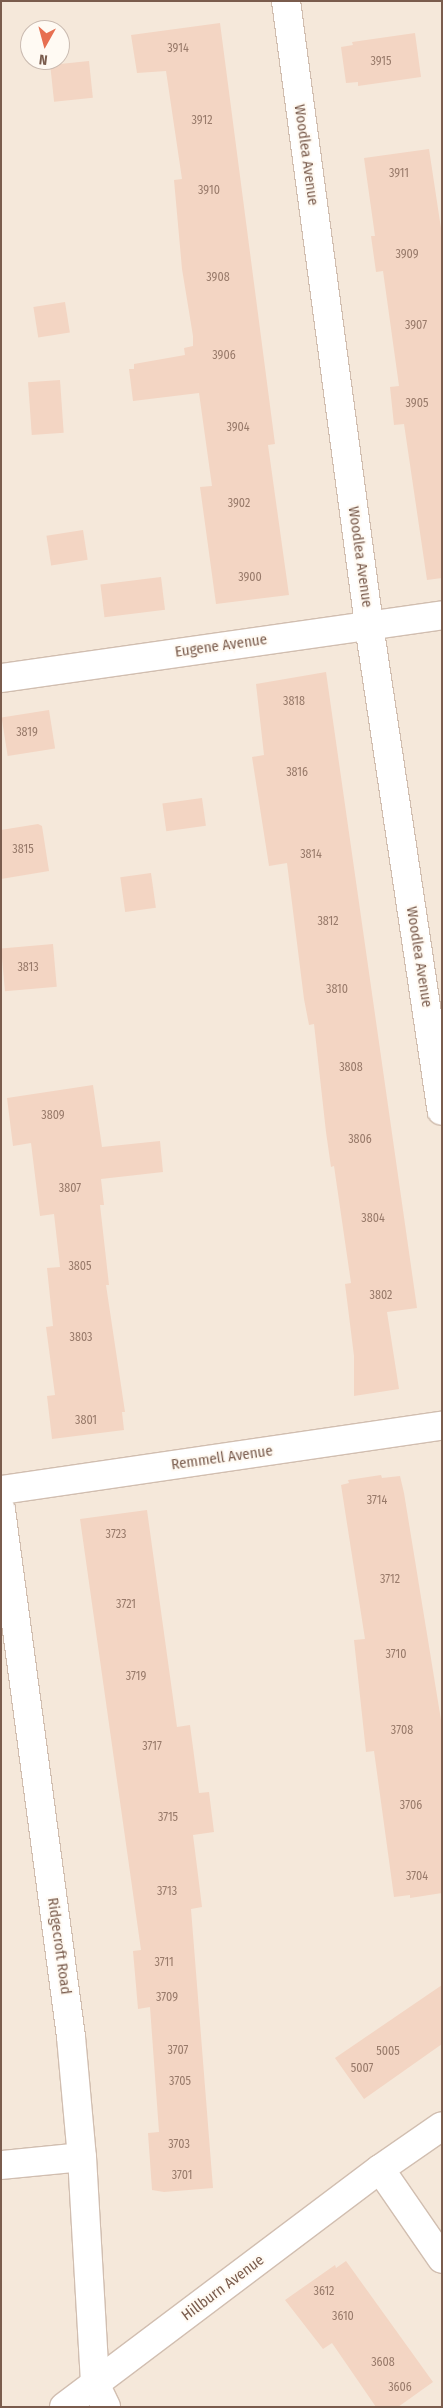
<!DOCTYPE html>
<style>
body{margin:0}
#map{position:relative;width:443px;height:2408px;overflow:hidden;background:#fdf6ec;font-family:"Fira Sans Condensed",sans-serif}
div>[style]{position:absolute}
.residential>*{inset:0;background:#f5e8da}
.building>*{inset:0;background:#f3d5c3;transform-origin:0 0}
.roads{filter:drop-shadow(1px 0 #d1beb0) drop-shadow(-1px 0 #d1beb0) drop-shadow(0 1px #d1beb0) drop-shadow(0 -1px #d1beb0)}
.minor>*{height:28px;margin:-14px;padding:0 14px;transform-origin:14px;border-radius:14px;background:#fff}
span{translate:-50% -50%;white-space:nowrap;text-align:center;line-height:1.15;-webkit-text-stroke:4px #fffaf3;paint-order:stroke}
.number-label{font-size:12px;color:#987a6a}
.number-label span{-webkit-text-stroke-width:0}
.street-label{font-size:15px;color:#7a5c4d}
.frame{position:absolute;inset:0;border:2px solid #7a5c4d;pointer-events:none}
.north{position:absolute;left:20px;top:20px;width:50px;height:50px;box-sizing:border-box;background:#fffaf3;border:1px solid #cabbb1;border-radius:50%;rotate:187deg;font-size:14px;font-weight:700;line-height:20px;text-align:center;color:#7a5c4d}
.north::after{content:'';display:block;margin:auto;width:18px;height:22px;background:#e76f51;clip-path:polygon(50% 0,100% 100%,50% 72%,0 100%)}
</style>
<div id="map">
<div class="residential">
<i style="clip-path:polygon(evenodd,1px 1px,442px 1px,442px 2407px,1px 2407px,1px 1px,30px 30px,60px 30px,60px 60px,30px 60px,30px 30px)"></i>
</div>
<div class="building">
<i style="clip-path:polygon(220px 23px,275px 444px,268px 445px,289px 595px,216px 604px,200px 487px,212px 486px,199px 393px,133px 401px,129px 369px,134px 369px,134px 364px,185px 355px,184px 348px,193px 346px,193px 336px,182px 269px,174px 180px,182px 179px,166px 71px,137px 73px,131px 35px)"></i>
<i style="clip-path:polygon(415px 33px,421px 77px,358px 86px,358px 82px,346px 83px,341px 47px,353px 45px,352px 42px)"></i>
<i style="left:89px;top:61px;width:37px;height:39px;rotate:84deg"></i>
<i style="clip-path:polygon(429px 149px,442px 235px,442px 578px,427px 580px,404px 424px,394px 425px,390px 387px,399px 386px,383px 271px,376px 272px,371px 236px,375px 236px,364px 158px)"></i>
<i style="left:65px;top:302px;width:31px;height:32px;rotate:81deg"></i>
<i style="left:60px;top:380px;width:53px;height:32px;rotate:86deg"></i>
<i style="left:83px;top:530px;width:30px;height:37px;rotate:81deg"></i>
<i style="left:161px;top:577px;width:33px;height:61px;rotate:83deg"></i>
<i style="clip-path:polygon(326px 672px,417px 1308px,387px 1312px,399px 1389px,354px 1396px,354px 1356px,345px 1284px,351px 1283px,334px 1166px,331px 1167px,326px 1132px,314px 1024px,309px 1025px,304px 999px,287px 863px,269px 866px,252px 757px,264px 755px,256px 684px)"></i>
<i style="left:49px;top:710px;width:39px;height:48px;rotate:81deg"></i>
<i style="left:202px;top:798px;width:28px;height:40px;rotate:82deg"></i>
<i style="clip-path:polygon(38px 824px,42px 826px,49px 871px,1px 879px,1px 830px)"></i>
<i style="left:151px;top:873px;width:35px;height:31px;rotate:82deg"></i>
<i style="left:53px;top:944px;width:43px;height:52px;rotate:85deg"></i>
<i style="clip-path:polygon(93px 1085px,102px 1147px,160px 1141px,163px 1172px,101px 1179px,104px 1205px,100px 1205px,109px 1285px,106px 1285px,125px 1412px,122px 1412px,124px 1430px,52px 1439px,47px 1396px,55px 1395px,46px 1327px,53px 1326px,47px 1268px,60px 1267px,54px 1214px,40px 1216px,31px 1143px,13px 1146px,7px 1098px)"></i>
<i style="clip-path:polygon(381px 1475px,382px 1478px,400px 1476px,404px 1493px,442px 1726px,442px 1893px,410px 1898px,410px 1895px,394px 1897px,374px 1751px,366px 1752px,354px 1640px,365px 1639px,341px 1485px,349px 1483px,348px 1480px)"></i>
<i style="clip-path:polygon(147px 1510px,177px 1727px,190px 1725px,199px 1793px,209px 1792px,214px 1832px,193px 1835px,202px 1907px,191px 1909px,213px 2188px,164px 2192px,152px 2190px,148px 2133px,159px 2132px,150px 2007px,138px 2009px,133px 1951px,141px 1950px,80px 1519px)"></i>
<i style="clip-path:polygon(442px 1985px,442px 2044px,364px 2099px,335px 2058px)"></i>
<i style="clip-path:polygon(346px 2261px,433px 2382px,398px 2407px,376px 2407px,332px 2343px,323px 2349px,285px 2300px,335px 2265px,336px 2268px)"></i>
</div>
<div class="roads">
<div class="minor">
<i style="left:286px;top:1px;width:629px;rotate:82.42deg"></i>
<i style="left:369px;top:625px;width:491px;rotate:81.5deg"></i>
<i style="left:1px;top:678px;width:445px;rotate:-8.1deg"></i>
<i style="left:1px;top:1490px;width:446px;rotate:-8.3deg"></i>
<i style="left:1px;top:1510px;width:532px;rotate:82.43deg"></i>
<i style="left:71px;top:2037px;width:121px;rotate:84.8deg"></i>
<i style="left:82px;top:2157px;width:227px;rotate:86.7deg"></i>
<i style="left:95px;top:2384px;width:25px;rotate:64deg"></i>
<i style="left:1px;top:2165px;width:81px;rotate:-5.6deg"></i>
<i style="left:380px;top:2169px;width:109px;rotate:55.4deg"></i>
<i style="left:64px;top:2407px;width:396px;rotate:-37deg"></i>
<i style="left:380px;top:2169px;width:75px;rotate:-34.7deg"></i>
</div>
</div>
<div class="number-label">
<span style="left:178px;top:49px">3914</span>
<span style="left:381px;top:62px">3915</span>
<span style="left:202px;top:121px">3912</span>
<span style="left:399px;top:174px">3911</span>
<span style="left:209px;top:191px">3910</span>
<span style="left:407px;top:255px">3909</span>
<span style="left:218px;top:278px">3908</span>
<span style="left:416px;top:326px">3907</span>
<span style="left:224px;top:356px">3906</span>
<span style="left:417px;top:404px">3905</span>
<span style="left:238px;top:428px">3904</span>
<span style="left:239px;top:504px">3902</span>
<span style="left:250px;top:578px">3900</span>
<span style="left:294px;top:702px">3818</span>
<span style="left:27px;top:733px">3819</span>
<span style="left:297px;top:773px">3816</span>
<span style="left:23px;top:850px">3815</span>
<span style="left:311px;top:855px">3814</span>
<span style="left:328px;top:922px">3812</span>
<span style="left:28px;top:968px">3813</span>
<span style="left:337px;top:990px">3810</span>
<span style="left:351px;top:1068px">3808</span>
<span style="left:53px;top:1116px">3809</span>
<span style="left:360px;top:1140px">3806</span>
<span style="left:70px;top:1189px">3807</span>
<span style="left:373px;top:1219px">3804</span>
<span style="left:80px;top:1267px">3805</span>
<span style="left:381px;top:1296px">3802</span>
<span style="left:81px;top:1338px">3803</span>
<span style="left:86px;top:1421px">3801</span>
<span style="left:377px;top:1501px">3714</span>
<span style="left:116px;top:1535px">3723</span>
<span style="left:390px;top:1580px">3712</span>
<span style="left:126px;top:1605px">3721</span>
<span style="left:396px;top:1655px">3710</span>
<span style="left:136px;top:1677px">3719</span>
<span style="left:402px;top:1731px">3708</span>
<span style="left:152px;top:1747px">3717</span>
<span style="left:411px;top:1806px">3706</span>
<span style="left:168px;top:1818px">3715</span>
<span style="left:417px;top:1877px">3704</span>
<span style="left:167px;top:1892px">3713</span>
<span style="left:164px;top:1963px">3711</span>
<span style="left:167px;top:1998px">3709</span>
<span style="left:178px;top:2051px">3707</span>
<span style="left:388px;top:2052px">5005</span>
<span style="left:362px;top:2069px">5007</span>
<span style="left:180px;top:2082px">3705</span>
<span style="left:179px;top:2145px">3703</span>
<span style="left:182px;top:2176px">3701</span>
<span style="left:324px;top:2292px">3612</span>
<span style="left:343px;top:2317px">3610</span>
<span style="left:383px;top:2363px">3608</span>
<span style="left:400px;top:2388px">3606</span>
</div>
<div class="street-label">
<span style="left:306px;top:155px;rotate:82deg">Woodlea Avenue</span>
<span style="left:360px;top:557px;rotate:82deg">Woodlea Avenue</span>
<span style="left:221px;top:646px;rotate:-8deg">Eugene Avenue</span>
<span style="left:419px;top:957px;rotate:81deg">Woodlea Avenue</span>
<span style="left:222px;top:1458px;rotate:-8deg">Remmell Avenue</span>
<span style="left:59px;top:1946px;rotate:82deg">Ridgecroft Road</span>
<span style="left:223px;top:2288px;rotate:-37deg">Hillburn Avenue</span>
</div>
<div class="frame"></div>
<div class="north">N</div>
</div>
